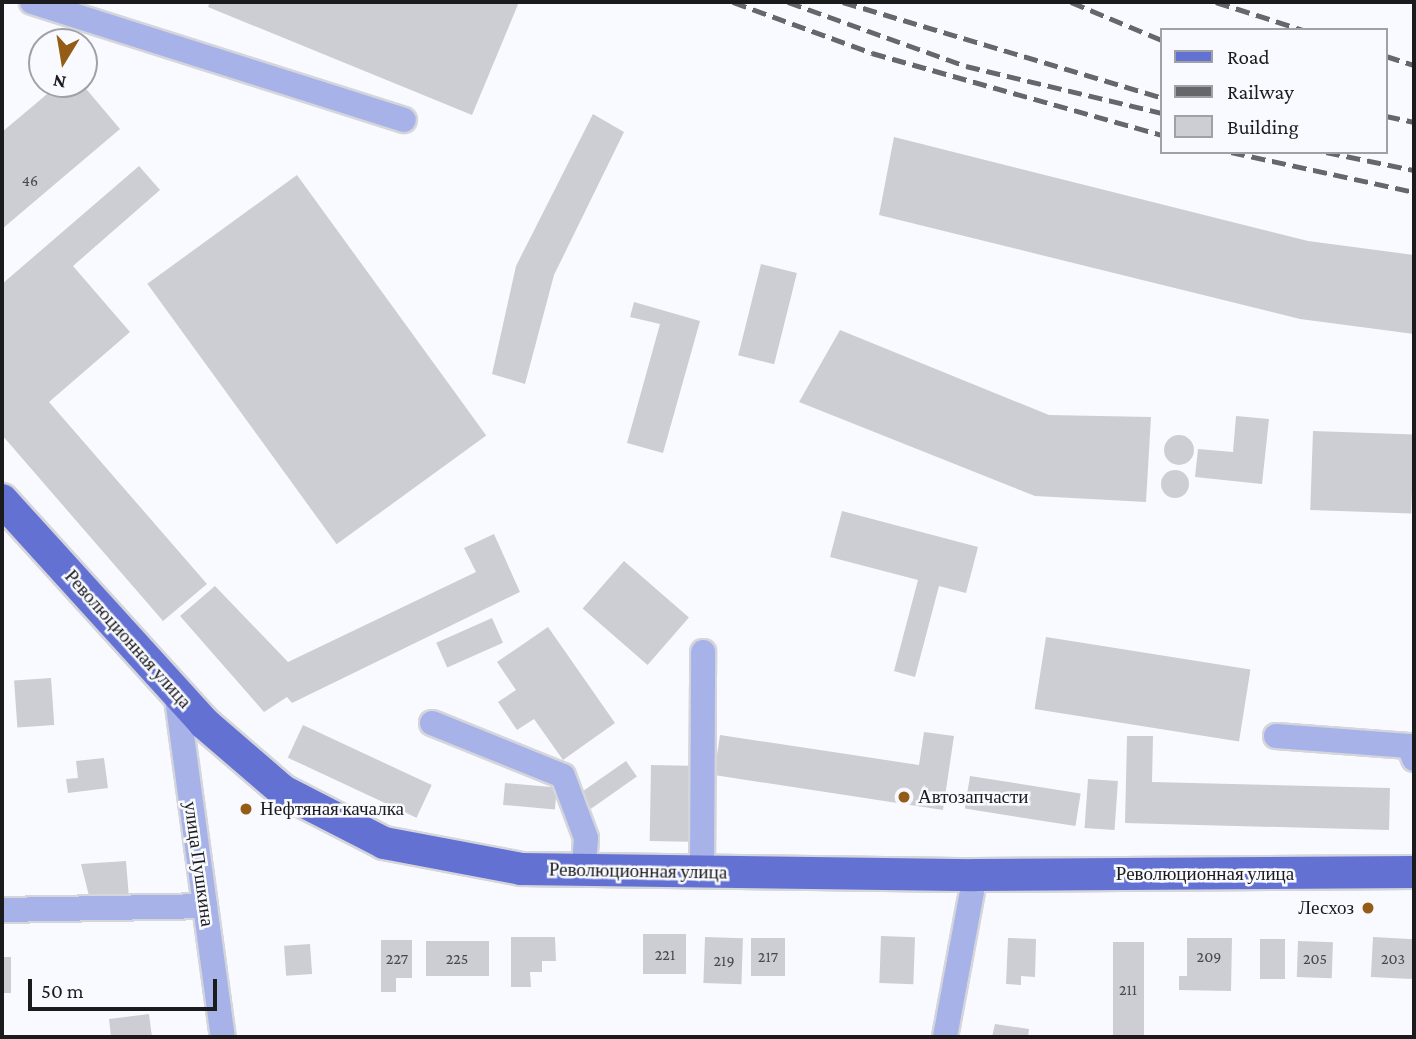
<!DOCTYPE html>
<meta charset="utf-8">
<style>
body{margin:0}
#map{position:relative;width:1416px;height:1039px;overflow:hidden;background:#f9faff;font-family:"Crimson Pro",serif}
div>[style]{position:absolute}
.building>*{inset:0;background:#ccced4;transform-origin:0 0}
.round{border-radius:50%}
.roads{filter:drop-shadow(2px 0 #d5d6db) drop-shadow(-2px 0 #d5d6db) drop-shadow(0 2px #d5d6db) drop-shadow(0 -2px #d5d6db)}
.minor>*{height:24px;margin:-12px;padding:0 12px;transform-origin:12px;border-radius:12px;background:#a6b2e8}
.major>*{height:32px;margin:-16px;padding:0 16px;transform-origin:16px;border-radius:16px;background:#6371d3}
.rail>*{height:5px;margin-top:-2.5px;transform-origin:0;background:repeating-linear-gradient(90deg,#66676a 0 14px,transparent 0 21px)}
.dots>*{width:19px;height:19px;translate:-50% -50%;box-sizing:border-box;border:4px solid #f9faff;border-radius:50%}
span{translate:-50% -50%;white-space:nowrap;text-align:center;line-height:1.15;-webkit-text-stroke:5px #f9faff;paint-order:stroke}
.number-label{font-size:16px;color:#47484b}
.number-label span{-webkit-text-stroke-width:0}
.street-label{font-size:19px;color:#1b1b1d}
.poi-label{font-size:19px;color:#1b1b1d}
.left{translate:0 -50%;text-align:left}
.right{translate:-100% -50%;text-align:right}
.frame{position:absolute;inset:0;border:4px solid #1b1b1d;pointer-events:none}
.legend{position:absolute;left:1160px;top:28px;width:228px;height:126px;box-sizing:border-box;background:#f9faff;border:2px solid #a0a1a5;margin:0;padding:9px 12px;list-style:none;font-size:21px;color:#1b1b1d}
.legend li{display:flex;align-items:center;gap:14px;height:35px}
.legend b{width:35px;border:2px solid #a0a1a5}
.north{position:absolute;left:28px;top:28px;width:70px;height:70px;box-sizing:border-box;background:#f9faff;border:2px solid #a0a1a5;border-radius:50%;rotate:191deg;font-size:19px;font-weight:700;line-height:28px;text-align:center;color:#1b1b1d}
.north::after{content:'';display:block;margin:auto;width:24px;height:32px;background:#955c18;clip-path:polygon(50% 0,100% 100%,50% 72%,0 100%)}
.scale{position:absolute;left:28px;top:979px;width:189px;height:32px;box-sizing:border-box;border:4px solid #1b1b1d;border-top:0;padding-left:9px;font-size:21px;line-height:24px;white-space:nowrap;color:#1b1b1d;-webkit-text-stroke:5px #f9faff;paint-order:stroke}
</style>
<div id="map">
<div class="building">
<i style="clip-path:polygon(210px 2px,519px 2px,472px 115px,208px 7px)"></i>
<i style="clip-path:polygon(59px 84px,82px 84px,120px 129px,2px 229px,2px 132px)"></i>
<i style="clip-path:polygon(593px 114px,624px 132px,554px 275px,525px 384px,492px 374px,516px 266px)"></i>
<i style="clip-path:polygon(894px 137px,1308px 241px,1414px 255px,1414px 334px,1300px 319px,879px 215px)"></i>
<i style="clip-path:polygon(139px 166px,160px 190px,73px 266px,130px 332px,49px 402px,207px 584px,163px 621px,2px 435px,2px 284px)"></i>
<i style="left:297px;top:175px;width:322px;height:185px;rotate:54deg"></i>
<i style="left:761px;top:264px;width:37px;height:94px;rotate:14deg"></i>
<i style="clip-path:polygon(634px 302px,700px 321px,663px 453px,627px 443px,660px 324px,630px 317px)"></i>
<i style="clip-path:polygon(840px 330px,1049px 415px,1151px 417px,1146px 502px,1035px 496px,799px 402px)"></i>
<i style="clip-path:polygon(1236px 416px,1269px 419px,1262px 484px,1195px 477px,1198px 449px,1233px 452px)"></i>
<i style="left:1313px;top:431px;width:101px;height:79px;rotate:2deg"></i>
<i class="round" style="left:1164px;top:435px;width:30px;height:30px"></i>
<i class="round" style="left:1161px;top:470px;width:28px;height:28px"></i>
<i style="clip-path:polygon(842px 511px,978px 547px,966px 593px,939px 586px,915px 677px,894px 671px,918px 580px,830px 557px)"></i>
<i style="clip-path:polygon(494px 534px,520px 592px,292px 703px,287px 697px,264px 712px,180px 616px,215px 586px,288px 662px,476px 572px,464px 548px)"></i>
<i style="left:624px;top:561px;width:86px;height:63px;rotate:41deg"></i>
<i style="left:492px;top:618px;width:27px;height:61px;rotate:66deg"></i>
<i style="clip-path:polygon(548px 627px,615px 723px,563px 760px,534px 719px,517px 730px,498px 702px,516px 690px,497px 662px)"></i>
<i style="left:1046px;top:637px;width:207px;height:73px;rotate:9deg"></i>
<i style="left:51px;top:678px;width:47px;height:37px;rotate:86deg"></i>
<i style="left:303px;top:725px;width:142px;height:36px;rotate:25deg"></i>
<i style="clip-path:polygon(924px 732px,954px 736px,943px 810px,714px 775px,720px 735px,919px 765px)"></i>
<i style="clip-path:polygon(1127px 736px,1153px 736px,1152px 782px,1390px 788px,1389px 830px,1125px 823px)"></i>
<i style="clip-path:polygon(104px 758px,108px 788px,68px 793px,66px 779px,78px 778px,76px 761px)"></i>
<i style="left:626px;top:761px;width:19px;height:56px;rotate:55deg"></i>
<i style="left:651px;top:765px;width:39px;height:76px;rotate:1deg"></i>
<i style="left:970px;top:776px;width:112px;height:33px;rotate:9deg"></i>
<i style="left:1088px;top:779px;width:30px;height:49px;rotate:4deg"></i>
<i style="left:505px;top:783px;width:52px;height:22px;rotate:5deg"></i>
<i style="clip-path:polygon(126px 861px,129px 898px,90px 900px,81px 864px)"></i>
<i style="left:686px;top:934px;width:40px;height:43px;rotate:90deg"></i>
<i style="left:881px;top:936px;width:34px;height:47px;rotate:2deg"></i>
<i style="clip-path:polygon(511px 937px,555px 937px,556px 961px,542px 961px,542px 972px,530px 972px,531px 987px,511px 987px)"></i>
<i style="left:705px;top:937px;width:38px;height:46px;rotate:2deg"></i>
<i style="left:1373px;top:937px;width:41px;height:40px;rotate:3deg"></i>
<i style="left:785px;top:938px;width:38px;height:34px;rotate:90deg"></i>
<i style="clip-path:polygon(1008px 938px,1036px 939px,1035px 977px,1021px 976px,1021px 985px,1006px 984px)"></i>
<i style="clip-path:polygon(1187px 938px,1232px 938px,1231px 991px,1179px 990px,1179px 976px,1187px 976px)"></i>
<i style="left:1260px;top:939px;width:25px;height:40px"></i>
<i style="clip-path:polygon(381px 940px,412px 940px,412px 978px,396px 978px,396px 992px,381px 992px)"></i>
<i style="left:426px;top:941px;width:63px;height:35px"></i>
<i style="left:1298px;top:941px;width:35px;height:36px;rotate:2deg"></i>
<i style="left:1113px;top:942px;width:31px;height:95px"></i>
<i style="left:310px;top:944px;width:30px;height:26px;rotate:86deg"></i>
<i style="left:2px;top:957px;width:9px;height:36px"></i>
<i style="clip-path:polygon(149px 1014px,152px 1037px,111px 1037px,109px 1019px)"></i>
<i style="clip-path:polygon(995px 1024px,1029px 1029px,1028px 1037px,992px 1037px)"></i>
</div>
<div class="roads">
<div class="minor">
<i style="left:32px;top:2px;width:390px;rotate:17.6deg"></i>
<i style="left:176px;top:691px;width:349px;rotate:82.3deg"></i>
<i style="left:432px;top:723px;width:141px;rotate:22deg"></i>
<i style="left:563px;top:776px;width:66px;rotate:69.6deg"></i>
<i style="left:586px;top:838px;width:32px;rotate:94deg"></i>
<i style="left:1276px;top:736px;width:133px;rotate:4.3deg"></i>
<i style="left:1409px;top:746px;width:14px;rotate:69deg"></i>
<i style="left:702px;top:872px;width:220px;rotate:-89.7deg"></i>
<i style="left:2px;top:910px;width:203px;rotate:-1.1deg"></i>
<i style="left:945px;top:1037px;width:165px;rotate:-79.5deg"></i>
</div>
<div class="major">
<i style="left:2px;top:500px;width:301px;rotate:47.8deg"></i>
<i style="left:204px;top:723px;width:104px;rotate:40.7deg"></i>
<i style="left:283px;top:791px;width:114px;rotate:27.2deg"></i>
<i style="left:384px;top:843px;width:139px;rotate:10.7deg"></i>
<i style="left:521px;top:869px;width:454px;rotate:0.8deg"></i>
<i style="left:975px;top:875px;width:439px;rotate:-0.4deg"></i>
</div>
</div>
<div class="rail">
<i style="left:733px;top:2px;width:148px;rotate:20.1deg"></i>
<i style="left:872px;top:53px;width:301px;rotate:15.8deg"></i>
<i style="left:788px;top:2px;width:189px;rotate:19.8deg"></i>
<i style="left:966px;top:66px;width:202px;rotate:13.5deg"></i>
<i style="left:843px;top:2px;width:333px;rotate:16.7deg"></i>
<i style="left:1071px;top:2px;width:99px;rotate:22.7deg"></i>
<i style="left:1216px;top:2px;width:91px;rotate:17.8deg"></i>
<i style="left:1386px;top:56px;width:29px;rotate:18deg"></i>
<i style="left:1386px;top:116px;width:29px;rotate:12deg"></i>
<i style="left:1231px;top:152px;width:187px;rotate:12.3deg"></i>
<i style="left:1326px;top:152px;width:90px;rotate:11.6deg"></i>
</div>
<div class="dots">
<i style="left:904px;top:797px;background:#955c18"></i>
<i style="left:246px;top:809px;background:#955c18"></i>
<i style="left:1368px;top:908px;background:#955c18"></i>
</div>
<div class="number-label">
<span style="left:30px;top:181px">46</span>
<span style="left:665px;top:955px">221</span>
<span style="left:768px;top:957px">217</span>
<span style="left:1209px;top:957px">209</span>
<span style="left:397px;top:959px">227</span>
<span style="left:457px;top:959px">225</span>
<span style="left:1315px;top:959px">205</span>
<span style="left:1393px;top:959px">203</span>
<span style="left:724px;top:961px">219</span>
<span style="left:1128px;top:990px">211</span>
</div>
<div class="street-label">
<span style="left:128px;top:639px;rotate:48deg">Революционная улица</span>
<span style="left:199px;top:864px;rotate:82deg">улица Пушкина</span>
<span style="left:638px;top:871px;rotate:1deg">Революционная улица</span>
<span style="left:1205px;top:874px">Революционная улица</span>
</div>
<div class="poi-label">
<span class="left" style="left:918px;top:797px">Автозапчасти</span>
<span class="left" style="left:260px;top:809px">Нефтяная качалка</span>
<span class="right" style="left:1354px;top:908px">Лесхоз</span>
</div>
<div class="frame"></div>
<ul class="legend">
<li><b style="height:9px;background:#6371d3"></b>Road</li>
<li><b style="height:9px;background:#66676a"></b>Railway</li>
<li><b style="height:19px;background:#ccced4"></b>Building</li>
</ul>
<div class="north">N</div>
<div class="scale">50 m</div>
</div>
